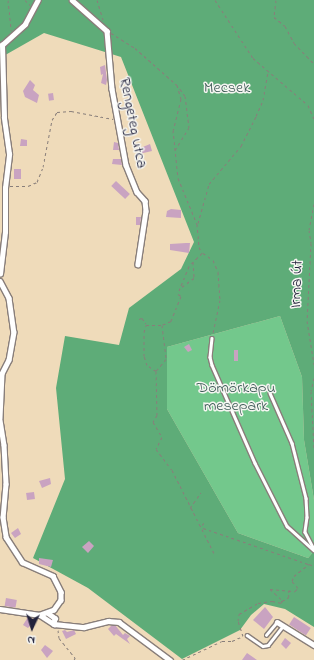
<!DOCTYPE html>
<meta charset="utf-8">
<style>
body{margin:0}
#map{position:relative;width:314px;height:660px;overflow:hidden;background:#efdbba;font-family:"Indie Flower",sans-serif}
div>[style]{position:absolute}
.green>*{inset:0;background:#73c88c}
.forest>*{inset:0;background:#5eac78}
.building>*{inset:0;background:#c9a3c1;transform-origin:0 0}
.path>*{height:1px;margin-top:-0.5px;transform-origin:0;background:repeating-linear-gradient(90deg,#887e7a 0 3px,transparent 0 6px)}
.roads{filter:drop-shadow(1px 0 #887e7a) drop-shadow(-1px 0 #887e7a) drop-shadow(0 1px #887e7a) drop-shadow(0 -1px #887e7a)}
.lane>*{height:2.5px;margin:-1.25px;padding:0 1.25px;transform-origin:1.25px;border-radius:1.25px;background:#fff}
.street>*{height:4.5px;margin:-2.25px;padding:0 2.25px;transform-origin:2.25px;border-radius:2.25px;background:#fff}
span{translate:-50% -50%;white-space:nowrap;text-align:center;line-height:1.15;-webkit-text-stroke:3px #f6f6f2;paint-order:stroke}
.park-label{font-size:16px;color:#3e5c57}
.street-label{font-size:16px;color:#22223b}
.north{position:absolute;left:12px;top:608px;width:40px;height:40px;-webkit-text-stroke:3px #f6f6f2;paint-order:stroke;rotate:184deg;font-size:11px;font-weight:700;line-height:16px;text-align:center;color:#22223b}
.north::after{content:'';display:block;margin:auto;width:14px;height:18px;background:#22223b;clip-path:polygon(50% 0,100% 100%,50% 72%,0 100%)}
</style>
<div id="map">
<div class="green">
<i style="clip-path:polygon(280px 316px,302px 377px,304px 440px,314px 500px,314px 551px,308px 558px,238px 533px,167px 409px,167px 347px)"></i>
</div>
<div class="forest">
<i style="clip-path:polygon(0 0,314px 0,314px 500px,304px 440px,302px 377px,280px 316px,167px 347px,167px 409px,238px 533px,308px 558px,314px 551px,314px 627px,285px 609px,264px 604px,251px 615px,240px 630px,182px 659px,88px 588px,33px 558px,65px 479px,56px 388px,65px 336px,119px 345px,129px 308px,181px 269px,194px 242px,121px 57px,44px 33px,0 58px)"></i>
</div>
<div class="building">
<i style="clip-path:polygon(105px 65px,107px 80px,106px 85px,101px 83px,103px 74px,101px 75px,100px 67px)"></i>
<i style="clip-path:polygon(30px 80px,35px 85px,33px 90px,39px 95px,37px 103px,25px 97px,23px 91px)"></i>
<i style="left:53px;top:93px;width:7px;height:5px;rotate:82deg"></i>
<i style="clip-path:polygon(21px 139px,27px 140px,27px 146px,20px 146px)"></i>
<i style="clip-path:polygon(114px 142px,118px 143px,119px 150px,113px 150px)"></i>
<i style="clip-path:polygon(150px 144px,152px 151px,139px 154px,138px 149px)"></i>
<i style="clip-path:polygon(113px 159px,121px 159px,122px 165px,112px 164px)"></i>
<i style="left:14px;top:169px;width:7px;height:10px"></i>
<i style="left:116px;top:181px;width:19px;height:7px;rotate:43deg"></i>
<i style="clip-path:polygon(171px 209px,181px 210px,181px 218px,166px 217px,167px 211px)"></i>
<i style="clip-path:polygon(136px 217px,141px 217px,140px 225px,136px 225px)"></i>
<i style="clip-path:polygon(186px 243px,190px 243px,189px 253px,170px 250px,170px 244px)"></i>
<i style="clip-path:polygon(189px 344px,192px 350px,188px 352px,184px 347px)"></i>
<i style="left:234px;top:350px;width:4px;height:11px"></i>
<i style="clip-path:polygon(50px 478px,51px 484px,42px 488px,39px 481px)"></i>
<i style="left:34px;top:492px;width:7px;height:8px;rotate:82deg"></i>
<i style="clip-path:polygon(18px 528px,21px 534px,15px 538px,11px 533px)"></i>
<i style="clip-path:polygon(89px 541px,94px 546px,88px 553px,82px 547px)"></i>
<i style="clip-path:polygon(39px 558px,53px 560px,51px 567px,39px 564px)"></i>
<i style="left:6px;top:598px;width:11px;height:8px;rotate:10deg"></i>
<i style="clip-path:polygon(265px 607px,273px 617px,264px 629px,253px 620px)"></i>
<i style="clip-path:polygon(28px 617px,35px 621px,28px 628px,23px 625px)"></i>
<i style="left:294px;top:617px;width:20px;height:9px;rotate:33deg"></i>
<i style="clip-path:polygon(112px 625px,115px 625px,123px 635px,125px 633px,130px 636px,127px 639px,130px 644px,116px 634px,114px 636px,108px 629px)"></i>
<i style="clip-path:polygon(65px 630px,67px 632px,74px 630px,76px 634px,66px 639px,62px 631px)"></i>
<i style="clip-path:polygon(285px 638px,291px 643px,286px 649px,281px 644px)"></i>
<i style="clip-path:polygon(45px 645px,53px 651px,47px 658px,41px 650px)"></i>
<i style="clip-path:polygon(247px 653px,257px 660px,242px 660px)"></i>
</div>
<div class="path">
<i style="left:8px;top:0;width:31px;rotate:84deg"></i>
<i style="left:25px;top:0;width:7px;rotate:45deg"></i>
<i style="left:97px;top:0;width:24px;rotate:73deg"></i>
<i style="left:215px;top:0;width:69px;rotate:56.8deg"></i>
<i style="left:253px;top:58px;width:72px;rotate:40.5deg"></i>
<i style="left:308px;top:105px;width:15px;rotate:67deg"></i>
<i style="left:276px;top:0;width:17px;rotate:97deg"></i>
<i style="left:274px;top:17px;width:14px;rotate:39deg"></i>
<i style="left:285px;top:26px;width:19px;rotate:62deg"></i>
<i style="left:294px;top:43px;width:29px;rotate:46deg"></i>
<i style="left:111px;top:33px;width:28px;rotate:32deg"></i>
<i style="left:135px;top:48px;width:56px;rotate:41.4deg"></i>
<i style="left:177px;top:85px;width:15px;rotate:74deg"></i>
<i style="left:181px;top:99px;width:32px;rotate:104deg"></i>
<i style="left:173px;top:130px;width:48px;rotate:84.1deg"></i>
<i style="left:178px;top:178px;width:50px;rotate:67.6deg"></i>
<i style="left:197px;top:224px;width:23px;rotate:85deg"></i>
<i style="left:199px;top:247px;width:7px;rotate:63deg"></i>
<i style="left:202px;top:253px;width:18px;rotate:135deg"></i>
<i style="left:189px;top:266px;width:24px;rotate:112deg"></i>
<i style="left:175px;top:150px;width:26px;rotate:-58deg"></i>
<i style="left:189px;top:128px;width:32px;rotate:-97deg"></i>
<i style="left:185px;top:96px;width:12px;rotate:-125deg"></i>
<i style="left:10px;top:186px;width:18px"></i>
<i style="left:28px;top:186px;width:10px;rotate:-24deg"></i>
<i style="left:37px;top:182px;width:16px;rotate:-68deg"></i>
<i style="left:43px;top:167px;width:48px;rotate:-79.2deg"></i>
<i style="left:52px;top:120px;width:9px;rotate:-58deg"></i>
<i style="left:57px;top:112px;width:14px;rotate:-4deg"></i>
<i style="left:71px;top:111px;width:43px;rotate:10.8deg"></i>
<i style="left:314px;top:204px;width:26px;rotate:101deg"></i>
<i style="left:309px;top:230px;width:13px;rotate:81deg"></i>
<i style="left:311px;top:243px;width:78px;rotate:92.9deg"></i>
<i style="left:307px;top:321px;width:44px;rotate:80.8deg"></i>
<i style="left:198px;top:223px;width:41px;rotate:-74.2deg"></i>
<i style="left:209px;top:184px;width:50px;rotate:-49.9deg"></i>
<i style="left:241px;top:146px;width:34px;rotate:-63deg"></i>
<i style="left:256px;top:116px;width:17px;rotate:-66deg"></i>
<i style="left:263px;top:100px;width:28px;rotate:-80deg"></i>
<i style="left:203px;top:253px;width:12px;rotate:35deg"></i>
<i style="left:213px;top:260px;width:13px;rotate:67deg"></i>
<i style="left:218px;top:272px;width:28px;rotate:86deg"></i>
<i style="left:220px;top:300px;width:35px;rotate:102deg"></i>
<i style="left:193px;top:262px;width:16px;rotate:86deg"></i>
<i style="left:194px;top:278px;width:17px;rotate:144deg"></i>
<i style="left:180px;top:288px;width:6px;rotate:108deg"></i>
<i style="left:178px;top:294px;width:4px;rotate:34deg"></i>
<i style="left:181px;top:296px;width:27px;rotate:112deg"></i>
<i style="left:171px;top:321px;width:10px;rotate:156deg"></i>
<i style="left:162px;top:325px;width:34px;rotate:83deg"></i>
<i style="left:166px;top:359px;width:16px;rotate:130deg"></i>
<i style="left:156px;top:371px;width:44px;rotate:88.7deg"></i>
<i style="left:157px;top:415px;width:8px;rotate:120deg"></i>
<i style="left:153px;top:422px;width:17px;rotate:59deg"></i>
<i style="left:162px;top:437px;width:13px;rotate:117deg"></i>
<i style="left:156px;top:449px;width:26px;rotate:53deg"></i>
<i style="left:172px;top:470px;width:93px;rotate:63.2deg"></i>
<i style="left:139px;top:319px;width:3px;rotate:-18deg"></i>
<i style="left:142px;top:318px;width:7px;rotate:56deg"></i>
<i style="left:156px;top:371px;width:11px;rotate:-146deg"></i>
<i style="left:147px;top:365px;width:9px;rotate:-108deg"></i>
<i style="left:144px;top:356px;width:24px;rotate:-90deg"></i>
<i style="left:144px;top:332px;width:7px;rotate:-74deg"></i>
<i style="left:146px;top:325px;width:16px"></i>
<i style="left:314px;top:378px;width:13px;rotate:103deg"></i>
<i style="left:311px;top:391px;width:58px;rotate:87deg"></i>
<i style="left:190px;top:508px;width:19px;rotate:-55deg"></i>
<i style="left:202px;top:525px;width:3px;rotate:-45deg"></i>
<i style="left:203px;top:528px;width:111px;rotate:18.9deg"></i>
<i style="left:282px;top:601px;width:8px;rotate:-30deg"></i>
<i style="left:289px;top:597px;width:5px;rotate:-101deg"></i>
<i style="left:288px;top:592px;width:5px;rotate:-37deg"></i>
<i style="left:58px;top:630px;width:8px;rotate:83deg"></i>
<i style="left:59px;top:638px;width:26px;rotate:51deg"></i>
<i style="left:75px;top:658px;width:2px;rotate:117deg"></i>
<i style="left:182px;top:660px;width:44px;rotate:-25.4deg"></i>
<i style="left:222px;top:641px;width:10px"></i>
<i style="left:232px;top:641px;width:12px;rotate:-24deg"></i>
<i style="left:243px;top:636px;width:16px;rotate:-108deg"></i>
<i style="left:238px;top:621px;width:7px;rotate:-82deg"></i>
<i style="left:239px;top:614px;width:22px;rotate:-30deg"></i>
<i style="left:258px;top:603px;width:14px;rotate:-8deg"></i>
<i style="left:272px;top:601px;width:10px;rotate:11deg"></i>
<i style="left:282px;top:603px;width:4px;rotate:-104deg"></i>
<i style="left:281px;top:599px;width:15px;rotate:-138deg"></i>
<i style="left:270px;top:589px;width:25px;rotate:5deg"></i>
<i style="left:295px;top:591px;width:4px;rotate:-45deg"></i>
<i style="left:298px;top:588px;width:9px;rotate:-131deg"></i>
<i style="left:292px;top:581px;width:5px;rotate:-68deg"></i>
<i style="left:294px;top:576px;width:19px;rotate:-39deg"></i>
<i style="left:309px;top:564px;width:5px;rotate:22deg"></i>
</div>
<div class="roads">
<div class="lane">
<i style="left:212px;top:338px;width:19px;rotate:96deg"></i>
<i style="left:210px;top:357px;width:8px;rotate:76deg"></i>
<i style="left:212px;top:365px;width:107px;rotate:66.3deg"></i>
<i style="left:255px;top:463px;width:71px;rotate:63.1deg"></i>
<i style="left:287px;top:526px;width:36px;rotate:42deg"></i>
<i style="left:270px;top:393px;width:55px;rotate:66.3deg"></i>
<i style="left:292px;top:443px;width:57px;rotate:75.7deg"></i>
<i style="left:306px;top:498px;width:19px;rotate:87deg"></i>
<i style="left:307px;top:517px;width:15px;rotate:98deg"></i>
<i style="left:305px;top:532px;width:19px;rotate:62deg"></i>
<i style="left:247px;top:635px;width:19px;rotate:35deg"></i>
<i style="left:263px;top:646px;width:5px;rotate:-11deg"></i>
<i style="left:268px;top:645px;width:24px;rotate:-52deg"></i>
<i style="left:266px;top:635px;width:17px;rotate:-50deg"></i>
</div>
<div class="street">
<i style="left:72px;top:0;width:47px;rotate:41.5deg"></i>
<i style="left:107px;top:31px;width:58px;rotate:85.1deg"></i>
<i style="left:112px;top:89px;width:77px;rotate:79.6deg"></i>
<i style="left:126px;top:165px;width:29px;rotate:68deg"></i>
<i style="left:137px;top:192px;width:12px;rotate:48deg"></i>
<i style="left:145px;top:201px;width:10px;rotate:84deg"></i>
<i style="left:146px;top:211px;width:54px;rotate:98.6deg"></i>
<i style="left:0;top:274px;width:42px;rotate:-83.2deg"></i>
<i style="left:5px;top:232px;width:44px;rotate:-90deg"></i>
<i style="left:5px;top:188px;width:34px;rotate:-83deg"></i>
<i style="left:9px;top:154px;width:37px;rotate:-98deg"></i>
<i style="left:4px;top:117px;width:72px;rotate:-91.6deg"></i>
<i style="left:2px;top:45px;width:31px;rotate:-42deg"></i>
<i style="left:25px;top:24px;width:27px;rotate:-62deg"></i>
<i style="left:0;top:281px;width:19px;rotate:62deg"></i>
<i style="left:9px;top:298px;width:34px;rotate:82deg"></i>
<i style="left:14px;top:332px;width:28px;rotate:100deg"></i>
<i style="left:9px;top:360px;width:16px;rotate:117deg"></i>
<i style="left:2px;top:374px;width:44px;rotate:92.6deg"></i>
<i style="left:0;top:420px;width:25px;rotate:81deg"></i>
<i style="left:4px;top:445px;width:39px;rotate:87deg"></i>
<i style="left:6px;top:484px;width:33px;rotate:95deg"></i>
<i style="left:3px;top:517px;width:20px;rotate:81deg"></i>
<i style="left:6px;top:537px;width:30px;rotate:57deg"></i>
<i style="left:22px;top:562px;width:34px;rotate:24deg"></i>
<i style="left:53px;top:576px;width:18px;rotate:63deg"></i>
<i style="left:61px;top:592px;width:8px;rotate:90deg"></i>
<i style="left:61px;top:600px;width:12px;rotate:125deg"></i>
<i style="left:54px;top:610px;width:15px;rotate:160deg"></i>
<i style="left:0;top:609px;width:40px;rotate:8.5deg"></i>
<i style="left:40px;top:615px;width:17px;rotate:33deg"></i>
<i style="left:54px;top:624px;width:30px;rotate:6deg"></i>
<i style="left:84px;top:627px;width:25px;rotate:-14deg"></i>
<i style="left:108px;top:621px;width:11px;rotate:5deg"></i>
<i style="left:119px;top:622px;width:64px;rotate:36.7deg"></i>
<i style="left:48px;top:613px;width:9px;rotate:36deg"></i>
<i style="left:55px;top:618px;width:6px;rotate:99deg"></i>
<i style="left:277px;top:622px;width:44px;rotate:31.9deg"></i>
</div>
</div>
<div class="park-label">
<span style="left:227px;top:88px">Mecsek</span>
<span style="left:236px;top:397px">Dömörkapu<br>mesepark</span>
</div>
<div class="street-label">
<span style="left:133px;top:123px;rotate:79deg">Rengeteg utca</span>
<span style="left:297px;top:284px;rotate:-88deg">Irma út</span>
</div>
<div class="north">N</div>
</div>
